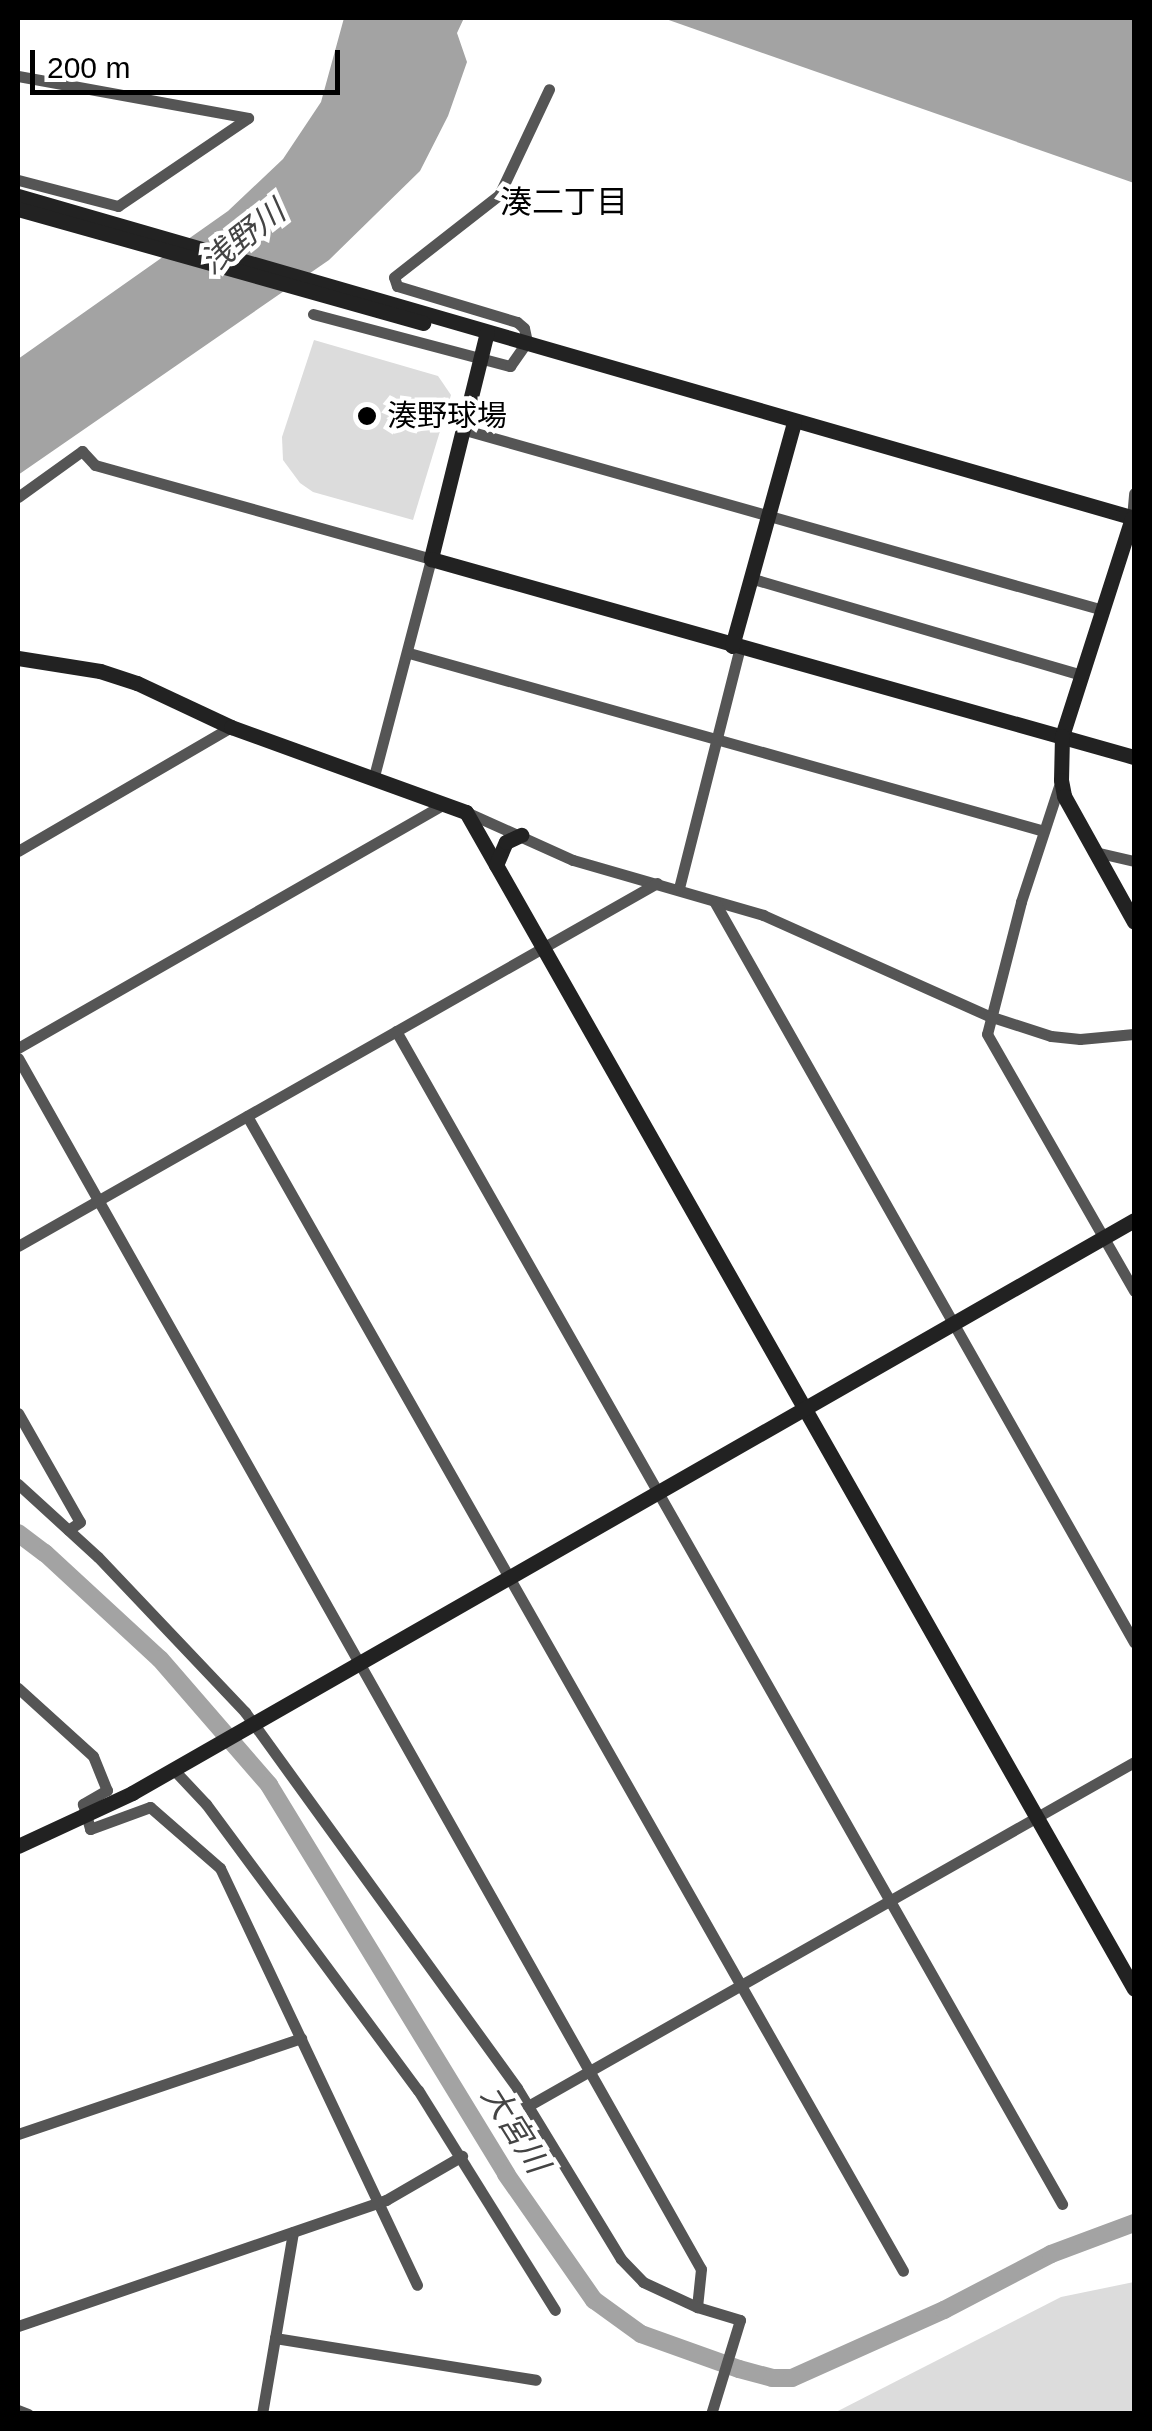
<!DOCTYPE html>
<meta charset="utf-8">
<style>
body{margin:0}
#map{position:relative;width:1152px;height:2431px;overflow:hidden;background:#fff;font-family:Helvetica,"Noto Sans JP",sans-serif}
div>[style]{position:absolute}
.green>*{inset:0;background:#dcdcdc}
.water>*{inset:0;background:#a3a3a3}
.river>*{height:18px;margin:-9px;padding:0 9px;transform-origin:9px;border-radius:9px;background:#a3a3a3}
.street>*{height:11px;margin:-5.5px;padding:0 5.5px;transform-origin:5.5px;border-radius:5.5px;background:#555}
.secondary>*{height:15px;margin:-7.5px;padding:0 7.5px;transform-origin:7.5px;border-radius:7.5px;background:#222}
.dots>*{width:28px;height:28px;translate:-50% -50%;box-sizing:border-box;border:5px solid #fff;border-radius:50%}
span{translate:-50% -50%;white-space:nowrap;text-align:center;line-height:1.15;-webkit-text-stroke:9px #fff;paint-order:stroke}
.poi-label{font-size:30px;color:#000}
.left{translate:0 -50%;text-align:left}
.neighbourhood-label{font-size:32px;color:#000}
.water-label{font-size:32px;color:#444;font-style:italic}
.frame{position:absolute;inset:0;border:20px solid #000;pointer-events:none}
.scale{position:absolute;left:30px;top:50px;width:310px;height:45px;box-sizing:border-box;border:5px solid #000;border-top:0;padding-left:12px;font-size:30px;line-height:35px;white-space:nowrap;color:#000;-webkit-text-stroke:8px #fff;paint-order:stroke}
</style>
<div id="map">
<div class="green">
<i style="clip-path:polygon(314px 340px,438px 376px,451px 395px,413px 520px,313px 492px,300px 483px,283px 460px,282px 437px)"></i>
<i style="clip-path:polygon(1134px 2282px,1134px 2413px,834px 2413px,1061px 2297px)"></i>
</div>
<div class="water">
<i style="clip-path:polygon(344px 18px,464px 18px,457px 33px,467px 62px,448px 116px,420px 171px,329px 260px,18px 475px,18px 359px,228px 211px,283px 159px,321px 102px)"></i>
<i style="clip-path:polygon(663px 18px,1134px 18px,1134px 183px)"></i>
</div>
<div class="river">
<i style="left:18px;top:1533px;width:34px;rotate:37deg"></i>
<i style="left:45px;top:1553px;width:156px;rotate:42.7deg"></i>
<i style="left:160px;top:1659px;width:167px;rotate:49.1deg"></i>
<i style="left:269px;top:1785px;width:456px;rotate:58.6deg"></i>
<i style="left:506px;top:2174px;width:154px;rotate:55.1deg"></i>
<i style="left:594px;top:2300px;width:58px;rotate:35.9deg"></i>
<i style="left:641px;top:2334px;width:104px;rotate:19.7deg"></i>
<i style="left:739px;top:2369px;width:34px;rotate:15deg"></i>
<i style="left:772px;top:2378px;width:20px"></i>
<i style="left:792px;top:2378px;width:167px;rotate:-24.1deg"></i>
<i style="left:944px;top:2310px;width:121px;rotate:-27.6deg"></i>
<i style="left:1051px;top:2254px;width:89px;rotate:-20.5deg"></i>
</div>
<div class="street">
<i style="left:18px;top:76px;width:234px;rotate:10.3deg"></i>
<i style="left:248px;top:118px;width:157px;rotate:145.9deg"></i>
<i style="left:118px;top:206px;width:103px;rotate:-165.4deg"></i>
<i style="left:313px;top:314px;width:204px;rotate:14.8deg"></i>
<i style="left:510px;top:366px;width:29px;rotate:-55deg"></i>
<i style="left:527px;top:342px;width:14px;rotate:-102deg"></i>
<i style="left:524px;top:328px;width:9px;rotate:-139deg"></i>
<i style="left:517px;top:322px;width:125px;rotate:-163.3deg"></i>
<i style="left:397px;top:286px;width:9px;rotate:-108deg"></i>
<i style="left:394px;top:277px;width:133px;rotate:-38deg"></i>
<i style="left:499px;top:195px;width:117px;rotate:-64.7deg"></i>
<i style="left:465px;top:430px;width:663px;rotate:15.76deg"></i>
<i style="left:18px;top:497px;width:79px;rotate:-35.7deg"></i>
<i style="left:82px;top:451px;width:19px;rotate:47deg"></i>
<i style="left:95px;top:465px;width:349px;rotate:15.6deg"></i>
<i style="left:431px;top:559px;width:224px;rotate:104.7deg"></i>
<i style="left:1132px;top:518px;width:25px;rotate:-85deg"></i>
<i style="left:750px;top:578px;width:346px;rotate:16.3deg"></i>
<i style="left:409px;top:653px;width:659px;rotate:15.66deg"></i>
<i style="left:1061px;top:780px;width:128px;rotate:108.2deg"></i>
<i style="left:1021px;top:902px;width:136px;rotate:104.4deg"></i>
<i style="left:987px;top:1034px;width:296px;rotate:60.2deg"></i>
<i style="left:466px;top:812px;width:117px;rotate:24.2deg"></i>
<i style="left:573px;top:860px;width:198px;rotate:16.1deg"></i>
<i style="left:763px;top:915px;width:248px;rotate:24.1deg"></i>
<i style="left:989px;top:1016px;width:65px;rotate:17.9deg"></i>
<i style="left:1051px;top:1036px;width:29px;rotate:6deg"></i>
<i style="left:1080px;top:1039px;width:54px;rotate:-5.3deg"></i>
<i style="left:18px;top:851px;width:246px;rotate:-30.2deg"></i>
<i style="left:1095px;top:852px;width:40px;rotate:13deg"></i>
<i style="left:679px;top:888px;width:249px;rotate:-75.8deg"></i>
<i style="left:714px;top:901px;width:852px;rotate:60.46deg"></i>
<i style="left:396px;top:1031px;width:1349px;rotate:60.41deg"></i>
<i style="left:18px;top:1048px;width:490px;rotate:-29.8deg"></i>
<i style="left:18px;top:1058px;width:1390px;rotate:60.58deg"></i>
<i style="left:701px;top:2269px;width:38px;rotate:96deg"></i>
<i style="left:697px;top:2307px;width:45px;rotate:16.8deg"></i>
<i style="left:740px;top:2320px;width:98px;rotate:107.1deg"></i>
<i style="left:247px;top:1116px;width:1328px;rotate:60.4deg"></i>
<i style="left:18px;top:1246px;width:735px;rotate:-29.6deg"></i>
<i style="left:18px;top:1413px;width:125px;rotate:60.4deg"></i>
<i style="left:80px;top:1522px;width:14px;rotate:146deg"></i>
<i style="left:18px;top:1484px;width:108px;rotate:42.4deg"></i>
<i style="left:98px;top:1557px;width:214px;rotate:46.5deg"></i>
<i style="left:245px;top:1712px;width:464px;rotate:54.1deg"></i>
<i style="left:517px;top:2088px;width:200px;rotate:58.7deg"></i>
<i style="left:621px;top:2259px;width:32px;rotate:46deg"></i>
<i style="left:643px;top:2282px;width:60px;rotate:24.8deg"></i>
<i style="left:18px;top:1688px;width:101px;rotate:42.2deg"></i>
<i style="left:93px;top:1756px;width:37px;rotate:68deg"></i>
<i style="left:107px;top:1790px;width:28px;rotate:150deg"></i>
<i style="left:83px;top:1804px;width:26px;rotate:74deg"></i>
<i style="left:90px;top:1829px;width:64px;rotate:-20.1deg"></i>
<i style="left:150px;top:1807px;width:93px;rotate:41.1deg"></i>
<i style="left:220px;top:1868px;width:461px;rotate:64.7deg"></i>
<i style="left:173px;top:1769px;width:48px;rotate:46.7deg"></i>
<i style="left:206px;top:1804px;width:356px;rotate:53.5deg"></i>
<i style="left:418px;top:2090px;width:259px;rotate:58.1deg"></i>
<i style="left:528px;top:2106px;width:697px;rotate:-29.58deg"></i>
<i style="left:18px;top:2134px;width:299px;rotate:-18.7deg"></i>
<i style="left:293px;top:2232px;width:108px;rotate:99.6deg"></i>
<i style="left:275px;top:2338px;width:264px;rotate:9.1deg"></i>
<i style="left:18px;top:2326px;width:389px;rotate:-18.9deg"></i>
<i style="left:386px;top:2200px;width:88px;rotate:-30.1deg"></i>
<i style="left:18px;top:2410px;width:11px;rotate:22deg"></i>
<i style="left:262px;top:2414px;width:77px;rotate:-80.3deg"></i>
</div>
<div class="secondary">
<i style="left:18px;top:196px;width:1162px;rotate:16.09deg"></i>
<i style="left:18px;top:209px;width:421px;rotate:15.7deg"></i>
<i style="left:487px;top:332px;width:234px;rotate:103.9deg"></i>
<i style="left:431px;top:559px;width:730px;rotate:15.73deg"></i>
<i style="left:1132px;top:518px;width:229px;rotate:107.8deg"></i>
<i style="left:1062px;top:736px;width:44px;rotate:91.3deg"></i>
<i style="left:1061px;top:780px;width:16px;rotate:79deg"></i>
<i style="left:1064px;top:796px;width:144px;rotate:60.9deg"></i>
<i style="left:732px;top:646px;width:232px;rotate:-74.5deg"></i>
<i style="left:18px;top:658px;width:83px;rotate:9deg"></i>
<i style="left:100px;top:671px;width:39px;rotate:18deg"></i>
<i style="left:137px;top:683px;width:104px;rotate:25.1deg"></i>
<i style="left:231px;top:727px;width:250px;rotate:19.9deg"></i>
<i style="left:466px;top:812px;width:1353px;rotate:60.42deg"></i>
<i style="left:496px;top:865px;width:25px;rotate:-67deg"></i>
<i style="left:506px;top:842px;width:17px;rotate:-25deg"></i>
<i style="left:18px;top:1846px;width:126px;rotate:-24.9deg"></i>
<i style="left:132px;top:1793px;width:1154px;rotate:-29.76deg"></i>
</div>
<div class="dots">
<i style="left:367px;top:416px;background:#000"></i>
</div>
<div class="poi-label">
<span class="left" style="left:387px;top:416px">湊野球場</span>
</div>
<div class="neighbourhood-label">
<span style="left:564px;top:202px">湊二丁目</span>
</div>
<div class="water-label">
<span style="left:243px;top:237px;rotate:-38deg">浅野川</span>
<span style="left:515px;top:2129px;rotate:58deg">大宮川</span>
</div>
<div class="frame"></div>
<div class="scale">200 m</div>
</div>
